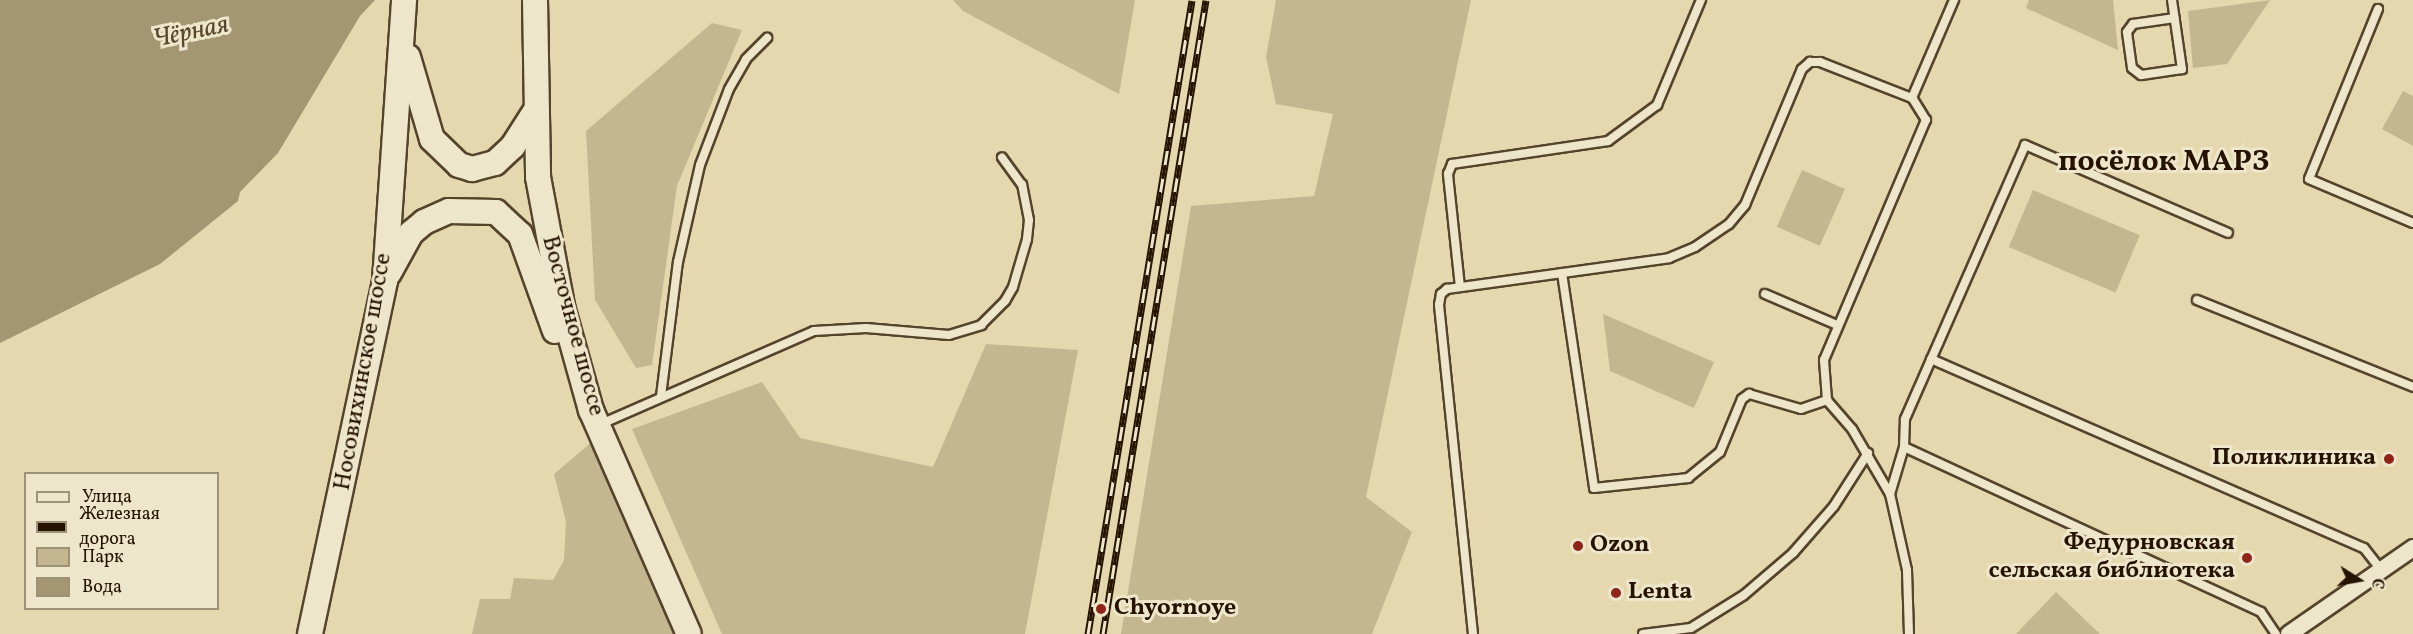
<!DOCTYPE html>
<meta charset="utf-8">
<style>
body{margin:0}
#map{position:relative;width:2413px;height:634px;overflow:hidden;background:#e5d8ae;font-family:Vollkorn,serif}
div>[style]{position:absolute}
.green>*{inset:0;background:#c4b790;transform-origin:0 0}
.water>*{inset:0;background:#a49573}
.roads{filter:drop-shadow(2px 0 #55442c) drop-shadow(-2px 0 #55442c) drop-shadow(0 2px #55442c) drop-shadow(0 -2px #55442c)}
.lane>*{height:8px;margin:-4px;padding:0 4px;transform-origin:4px;border-radius:4px;background:#eee6ca}
.street>*{height:16px;margin:-8px;padding:0 8px;transform-origin:8px;border-radius:8px;background:#eee6ca}
.secondary>*{height:24px;margin:-12px;padding:0 12px;transform-origin:12px;border-radius:12px;background:#eee6ca}
.rail>*{height:7px;margin-top:-3.5px;transform-origin:0;background:repeating-linear-gradient(90deg,#eee6ca 0 14px,#251300 0 28px);box-sizing:border-box;border-block:2px solid #251300}
.dots>*{width:16px;height:16px;translate:-50% -50%;box-sizing:border-box;border:3px solid #eee6ca;border-radius:50%}
span{translate:-50% -50%;white-space:nowrap;text-align:center;line-height:1.15;-webkit-text-stroke:6px #eee6ca;paint-order:stroke}
.street-label{font-size:24px;color:#251300}
.poi-label{font-size:24px;color:#251300;font-weight:700}
.right{translate:-100% -50%;text-align:right}
.left{translate:0 -50%;text-align:left}
.water-label{font-size:26px;color:#58472e;font-style:italic}
.district-label{font-size:30px;color:#251300;font-weight:700}
.legend{position:absolute;left:24px;top:472px;width:195px;height:138px;box-sizing:border-box;background:#eee6ca;border:2px solid #9e9279;margin:0;padding:8px 10px;list-style:none;font-size:18px;color:#251300}
.legend li{display:flex;align-items:center;gap:12px;height:30px}
.legend b{width:30px;border:2px solid #9e9279}
.north{position:absolute;left:2329px;top:550px;width:60px;height:60px;-webkit-text-stroke:4px #eee6ca;paint-order:stroke;rotate:101deg;font-size:16px;font-weight:700;line-height:24px;text-align:center;color:#251300}
.north::after{content:'';display:block;margin:auto;width:21px;height:27px;background:#251300;clip-path:polygon(50% 0,100% 100%,50% 72%,0 100%)}
</style>
<div id="map">
<div class="green">
<i style="clip-path:polygon(953px 0,1135px 0,1119px 94px,963px 11px)"></i>
<i style="clip-path:polygon(1276px 0,1471px 0,1366px 497px,1412px 532px,1372px 634px,1121px 634px,1191px 206px,1314px 196px,1333px 114px,1276px 104px,1266px 57px)"></i>
<i style="clip-path:polygon(2029px 0,2113px 0,2118px 50px,2026px 8px)"></i>
<i style="clip-path:polygon(2270px 0,2227px 64px,2193px 68px,2188px 11px)"></i>
<i style="clip-path:polygon(712px 23px,742px 30px,677px 186px,652px 365px,636px 368px,595px 300px,586px 131px)"></i>
<i style="clip-path:polygon(2403px 91px,2413px 96px,2413px 146px,2382px 129px)"></i>
<i style="left:1802px;top:170px;width:47px;height:62px;rotate:24deg"></i>
<i style="left:2033px;top:190px;width:116px;height:62px;rotate:23deg"></i>
<i style="clip-path:polygon(1603px 314px,1714px 362px,1694px 408px,1610px 371px)"></i>
<i style="clip-path:polygon(986px 344px,1078px 350px,1025px 634px,722px 634px,632px 429px,762px 382px,800px 438px,933px 467px)"></i>
<i style="clip-path:polygon(593px 441px,676px 634px,472px 634px,480px 599px,510px 599px,514px 578px,553px 580px,564px 560px,566px 522px,554px 474px)"></i>
<i style="clip-path:polygon(2056px 592px,2100px 634px,2016px 634px)"></i>
</div>
<div class="water">
<i style="clip-path:polygon(0 0,375px 0,360px 16px,278px 153px,240px 192px,238px 201px,160px 264px,0 343px)"></i>
</div>
<div class="roads">
<div class="lane">
<i style="left:2172px;top:0;width:70px;rotate:81.8deg"></i>
<i style="left:2182px;top:69px;width:41px;rotate:171.7deg"></i>
<i style="left:2141px;top:75px;width:11px;rotate:-142deg"></i>
<i style="left:2132px;top:68px;width:36px;rotate:-98deg"></i>
<i style="left:2127px;top:32px;width:10px;rotate:-53deg"></i>
<i style="left:2133px;top:24px;width:42px;rotate:-8.1deg"></i>
<i style="left:2378px;top:9px;width:183px;rotate:112.1deg"></i>
<i style="left:2309px;top:179px;width:113px;rotate:22.9deg"></i>
<i style="left:1562px;top:273px;width:217px;rotate:81.5deg"></i>
<i style="left:1594px;top:488px;width:95px;rotate:-6.1deg"></i>
<i style="left:1688px;top:478px;width:41px;rotate:-39.1deg"></i>
<i style="left:1720px;top:452px;width:57px;rotate:-67.5deg"></i>
<i style="left:1742px;top:399px;width:9px;rotate:-36deg"></i>
<i style="left:1749px;top:394px;width:54px;rotate:16.1deg"></i>
<i style="left:1801px;top:409px;width:28px;rotate:-19deg"></i>
<i style="left:1460px;top:287px;width:114px;rotate:-96.1deg"></i>
<i style="left:1448px;top:174px;width:11px;rotate:-68deg"></i>
<i style="left:1452px;top:164px;width:158px;rotate:-8.4deg"></i>
<i style="left:1608px;top:141px;width:61px;rotate:-36.3deg"></i>
<i style="left:1657px;top:105px;width:114px;rotate:-67.3deg"></i>
<i style="left:1765px;top:294px;width:78px;rotate:23.3deg"></i>
<i style="left:2197px;top:300px;width:233px;rotate:21.9deg"></i>
<i style="left:1931px;top:359px;width:472px;rotate:23.6deg"></i>
<i style="left:2364px;top:548px;width:28px;rotate:52deg"></i>
<i style="left:661px;top:396px;width:135px;rotate:-82.8deg"></i>
<i style="left:678px;top:262px;width:99px;rotate:-77.2deg"></i>
<i style="left:700px;top:165px;width:81px;rotate:-69.1deg"></i>
<i style="left:729px;top:89px;width:34px;rotate:-60deg"></i>
<i style="left:746px;top:59px;width:30px;rotate:-45deg"></i>
<i style="left:601px;top:424px;width:232px;rotate:-23.6deg"></i>
<i style="left:814px;top:331px;width:52px;rotate:-3.3deg"></i>
<i style="left:866px;top:328px;width:83px;rotate:4.8deg"></i>
<i style="left:949px;top:335px;width:34px;rotate:-17deg"></i>
<i style="left:981px;top:325px;width:34px;rotate:-45deg"></i>
<i style="left:1005px;top:301px;width:16px;rotate:-60deg"></i>
<i style="left:1013px;top:287px;width:50px;rotate:-73.7deg"></i>
<i style="left:1027px;top:239px;width:19px;rotate:-84deg"></i>
<i style="left:1029px;top:220px;width:36px;rotate:-101deg"></i>
<i style="left:1022px;top:185px;width:34px;rotate:-126deg"></i>
<i style="left:1904px;top:447px;width:393px;rotate:24.8deg"></i>
<i style="left:2261px;top:612px;width:27px;rotate:56deg"></i>
<i style="left:1890px;top:494px;width:49px;rotate:-73.4deg"></i>
<i style="left:1904px;top:447px;width:28px;rotate:-88deg"></i>
<i style="left:1905px;top:419px;width:299px;rotate:-66.3deg"></i>
<i style="left:2025px;top:145px;width:221px;rotate:23.4deg"></i>
<i style="left:1473px;top:634px;width:331px;rotate:-95.9deg"></i>
<i style="left:1439px;top:305px;width:11px;rotate:-80deg"></i>
<i style="left:1441px;top:294px;width:8px;rotate:-40deg"></i>
<i style="left:1447px;top:289px;width:224px;rotate:-7.9deg"></i>
<i style="left:1669px;top:258px;width:28px;rotate:-23deg"></i>
<i style="left:1695px;top:247px;width:41px;rotate:-34.1deg"></i>
<i style="left:1729px;top:224px;width:25px;rotate:-50deg"></i>
<i style="left:1745px;top:205px;width:147px;rotate:-67.3deg"></i>
<i style="left:1802px;top:69px;width:11px;rotate:-41deg"></i>
<i style="left:1810px;top:62px;width:10px"></i>
<i style="left:1820px;top:62px;width:99px;rotate:21.4deg"></i>
<i style="left:1643px;top:634px;width:48px;rotate:-7.1deg"></i>
<i style="left:1691px;top:628px;width:62px;rotate:-31.9deg"></i>
<i style="left:1744px;top:595px;width:65px;rotate:-40.6deg"></i>
<i style="left:1793px;top:553px;width:62px;rotate:-48.9deg"></i>
<i style="left:1834px;top:506px;width:63px;rotate:-57.3deg"></i>
<i style="left:1909px;top:634px;width:64px;rotate:-91.8deg"></i>
<i style="left:1907px;top:570px;width:78px;rotate:-102.6deg"></i>
<i style="left:1890px;top:494px;width:75px;rotate:-120.3deg"></i>
<i style="left:1852px;top:429px;width:38px;rotate:-131deg"></i>
<i style="left:1827px;top:400px;width:40px;rotate:-94.3deg"></i>
<i style="left:1824px;top:360px;width:261px;rotate:-67deg"></i>
<i style="left:1926px;top:120px;width:26px;rotate:-122deg"></i>
<i style="left:1912px;top:98px;width:107px;rotate:-66.8deg"></i>
</div>
<div class="street">
<i style="left:2289px;top:634px;width:151px;rotate:-34.7deg"></i>
</div>
<div class="secondary">
<i style="left:535px;top:0;width:177px;rotate:89deg"></i>
<i style="left:538px;top:177px;width:135px;rotate:79.4deg"></i>
<i style="left:563px;top:310px;width:104px;rotate:74.4deg"></i>
<i style="left:591px;top:410px;width:244px;rotate:66.4deg"></i>
<i style="left:408px;top:57px;width:85px;rotate:73.7deg"></i>
<i style="left:432px;top:139px;width:37px;rotate:44deg"></i>
<i style="left:459px;top:165px;width:14px;rotate:17deg"></i>
<i style="left:472px;top:169px;width:24px;rotate:-15deg"></i>
<i style="left:495px;top:163px;width:25px;rotate:-43deg"></i>
<i style="left:513px;top:146px;width:43px;rotate:-57.4deg"></i>
<i style="left:389px;top:273px;width:46px;rotate:-61.2deg"></i>
<i style="left:411px;top:233px;width:17px;rotate:-40deg"></i>
<i style="left:424px;top:222px;width:27px;rotate:-24deg"></i>
<i style="left:449px;top:211px;width:47px;rotate:1.2deg"></i>
<i style="left:496px;top:212px;width:33px;rotate:43deg"></i>
<i style="left:520px;top:234px;width:103px;rotate:70.2deg"></i>
<i style="left:310px;top:634px;width:362px;rotate:-78deg"></i>
<i style="left:385px;top:280px;width:281px;rotate:-86.1deg"></i>
</div>
</div>
<div class="rail">
<i style="left:1088px;top:634px;width:642px;rotate:-80.68deg"></i>
<i style="left:1103px;top:634px;width:642px;rotate:-80.77deg"></i>
</div>
<div class="dots">
<i style="left:2389px;top:459px;background:#8f2418"></i>
<i style="left:1578px;top:546px;background:#8f2418"></i>
<i style="left:2247px;top:558px;background:#8f2418"></i>
<i style="left:1616px;top:593px;background:#8f2418"></i>
<i style="left:1101px;top:609px;background:#8f2418"></i>
</div>
<div class="street-label">
<span style="left:572px;top:326px;rotate:75deg">Восточное шоссе</span>
<span style="left:364px;top:372px;rotate:-80deg">Носовихинское шоссе</span>
</div>
<div class="poi-label">
<span class="right" style="left:2376px;top:459px">Поликлиника</span>
<span class="right" style="left:2235px;top:558px">Федурновская<br>сельская библиотека</span>
<span class="left" style="left:1590px;top:546px">Ozon</span>
<span class="left" style="left:1628px;top:593px">Lenta</span>
<span class="left" style="left:1114px;top:609px">Chyornoye</span>
</div>
<div class="water-label">
<span style="left:191px;top:33px;rotate:-12deg">Чёрная</span>
</div>
<div class="district-label">
<span style="left:2164px;top:162px">посёлок МАРЗ</span>
</div>
<ul class="legend">
<li><b style="height:8px;background:#eee6ca"></b>Улица</li>
<li><b style="height:8px;background:#251300"></b>Железная дорога</li>
<li><b style="height:16px;background:#c4b790"></b>Парк</li>
<li><b style="height:16px;background:#a49573"></b>Вода</li>
</ul>
<div class="north">С</div>
</div>
